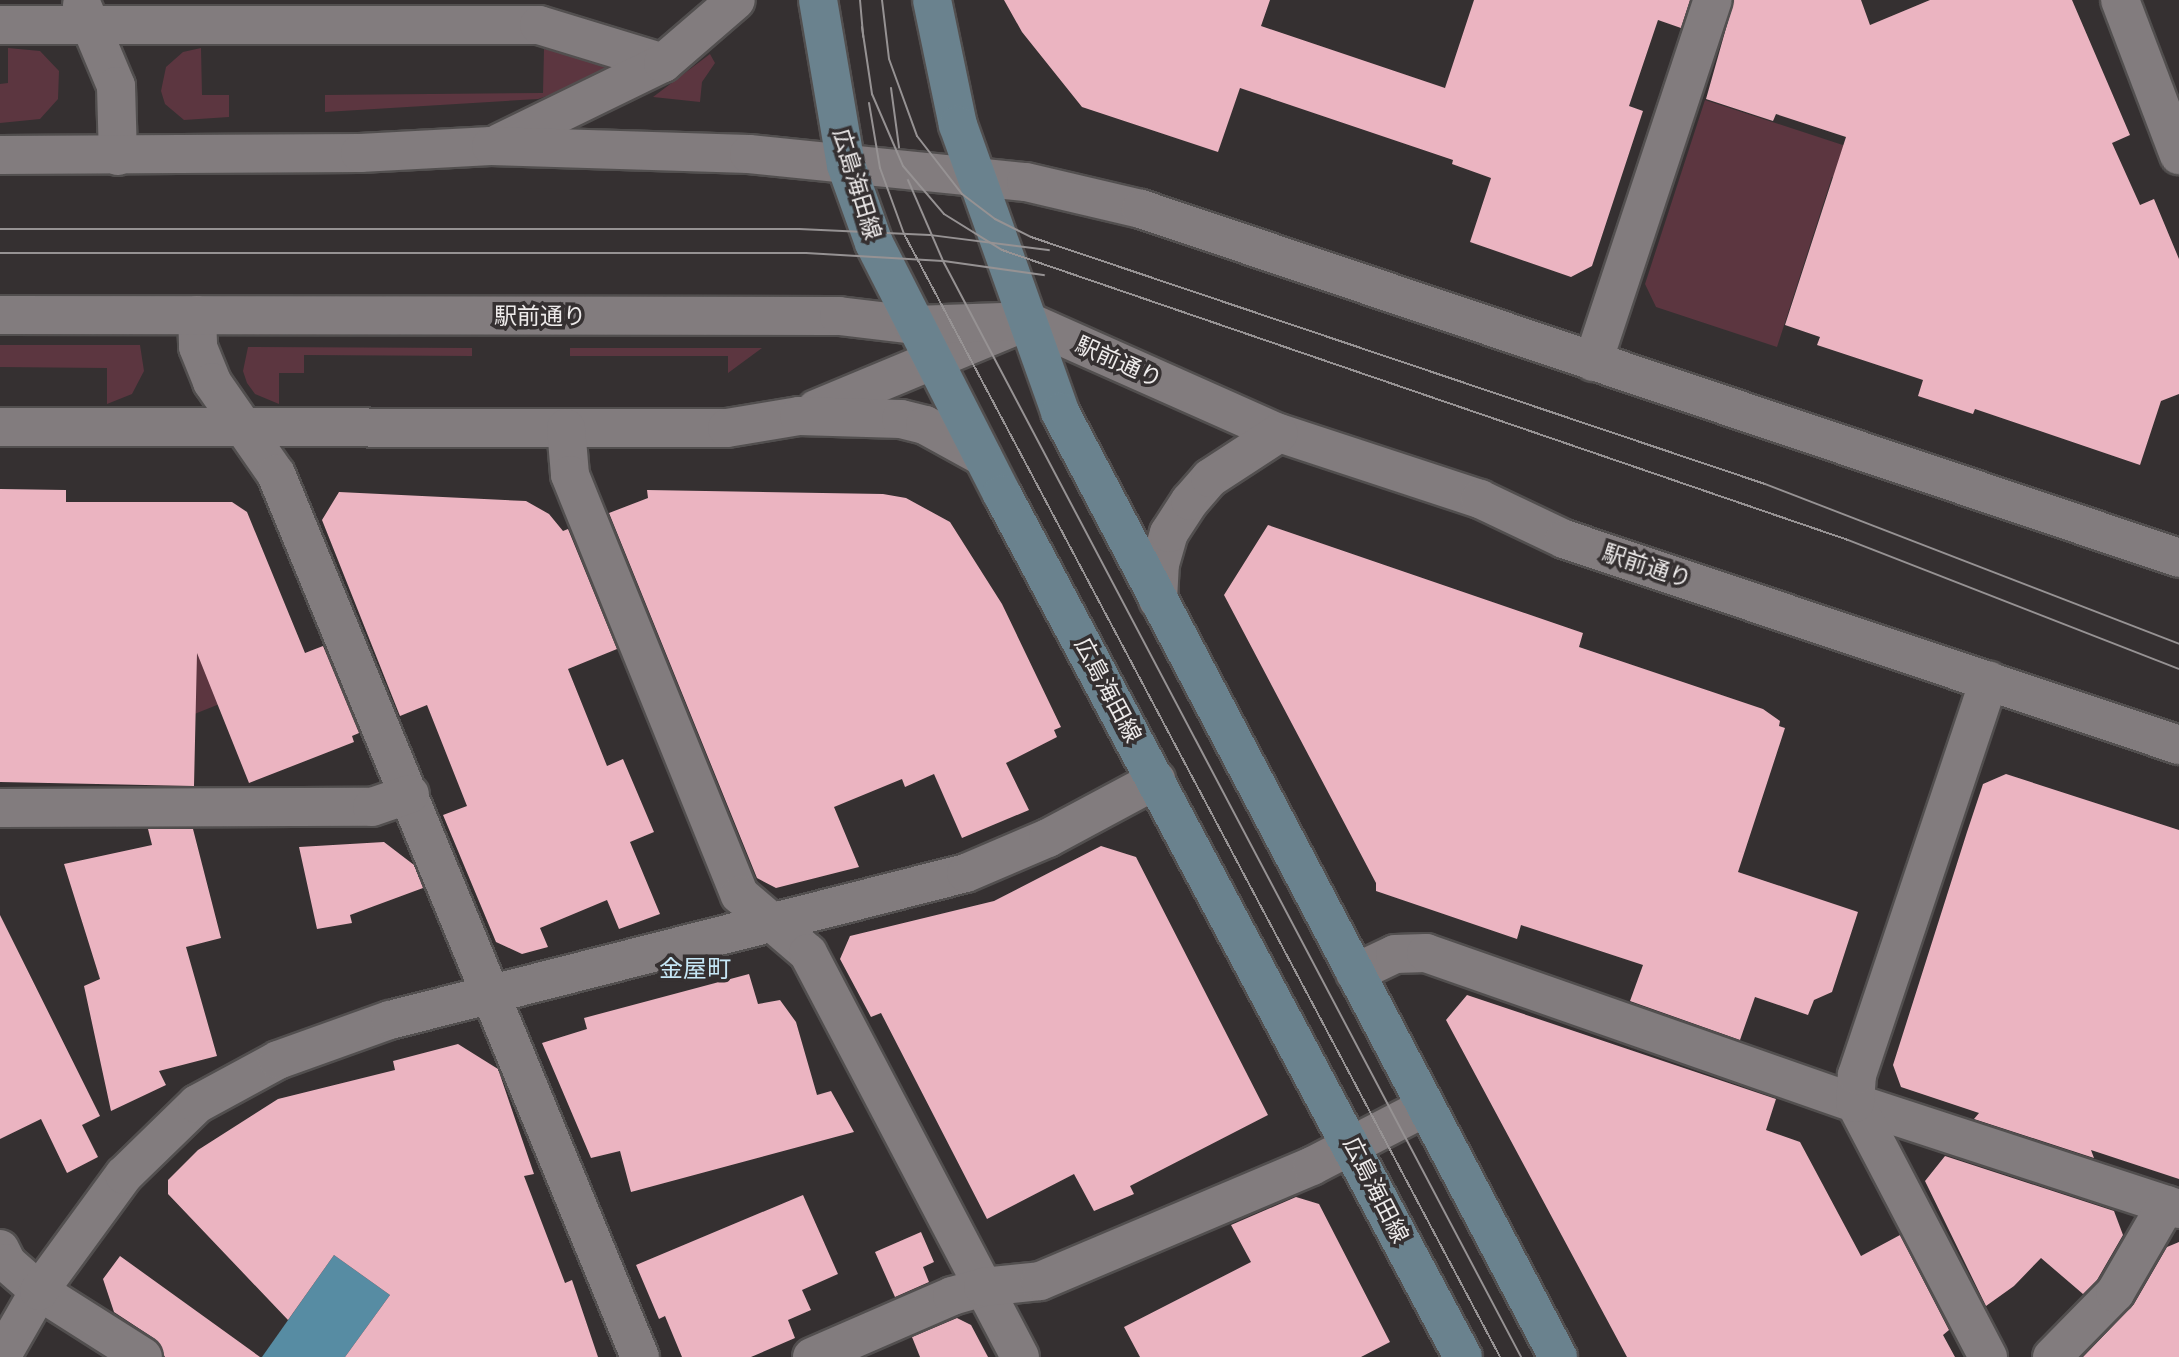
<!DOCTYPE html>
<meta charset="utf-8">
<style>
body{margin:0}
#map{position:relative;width:2179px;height:1357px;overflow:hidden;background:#353031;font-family:Arial,"Noto Sans JP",sans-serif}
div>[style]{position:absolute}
.green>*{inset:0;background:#5c3640}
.water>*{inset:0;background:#578ca3}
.building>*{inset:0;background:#ebb4c1}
.roads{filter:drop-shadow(2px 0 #524f4f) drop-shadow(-2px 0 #524f4f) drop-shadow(0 2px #524f4f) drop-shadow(0 -2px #524f4f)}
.minor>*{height:38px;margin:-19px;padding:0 19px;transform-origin:19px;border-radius:19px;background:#827c7e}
.tertiary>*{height:38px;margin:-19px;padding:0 19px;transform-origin:19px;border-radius:19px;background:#827c7e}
.secondary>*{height:38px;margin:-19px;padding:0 19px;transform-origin:19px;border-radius:19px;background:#6a828e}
.tram>*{height:2px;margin:-1px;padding:0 1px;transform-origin:1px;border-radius:1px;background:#969293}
span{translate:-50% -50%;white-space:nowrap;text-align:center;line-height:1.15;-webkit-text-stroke:7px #353031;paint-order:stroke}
.street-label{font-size:23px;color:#edeaea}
.neighbourhood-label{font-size:24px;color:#c6e7f6}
</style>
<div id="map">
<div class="green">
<i style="clip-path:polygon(8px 48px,40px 51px,59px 71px,58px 99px,40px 119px,0 123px,0 84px,8px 83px)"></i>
<i style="clip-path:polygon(201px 48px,202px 95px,229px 95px,229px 117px,184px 120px,165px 104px,161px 91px,166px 67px,183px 52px)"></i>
<i style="clip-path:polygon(544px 49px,612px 64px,611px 74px,538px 99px,325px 112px,325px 95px,543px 93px)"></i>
<i style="clip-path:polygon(710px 54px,715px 63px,702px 82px,700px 102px,653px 97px)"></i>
<i style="clip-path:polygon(1705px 100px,1861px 151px,1851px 183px,1832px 177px,1777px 347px,1656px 307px,1645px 284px)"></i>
<i style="clip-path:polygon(0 345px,140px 345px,144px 371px,132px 394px,107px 404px,107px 368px,0 367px)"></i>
<i style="clip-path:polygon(248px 347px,472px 348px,472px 356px,304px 355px,304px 373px,279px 373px,279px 404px,255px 394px,247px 383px,243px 371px)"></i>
<i style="clip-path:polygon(570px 348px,762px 348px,728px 373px,728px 356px,570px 356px)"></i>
<i style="clip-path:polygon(193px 635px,242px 695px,192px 715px)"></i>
</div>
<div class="water">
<i style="clip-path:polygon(334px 1255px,390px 1295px,345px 1357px,262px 1357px)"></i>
</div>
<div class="building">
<i style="clip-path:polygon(1004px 0,1270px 0,1261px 26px,1445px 88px,1474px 0,1690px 0,1681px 28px,1658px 20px,1629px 106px,1643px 111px,1592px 266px,1571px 277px,1470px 242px,1491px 178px,1452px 164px,1453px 160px,1240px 88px,1218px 152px,1082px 107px,1022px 32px)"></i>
<i style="clip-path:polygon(1734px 0,1861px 0,1870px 25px,1930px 0,2072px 0,2130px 135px,2112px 143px,2140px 205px,2154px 199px,2179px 259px,2179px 394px,2161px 401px,2140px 465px,1975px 409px,1973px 414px,1918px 396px,1923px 380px,1817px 345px,1820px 337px,1785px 325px,1846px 137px,1776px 114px,1773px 121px,1706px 99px)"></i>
<i style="clip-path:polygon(0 489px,66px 490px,66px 502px,232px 502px,247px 512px,305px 653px,323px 646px,359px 733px,352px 736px,354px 742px,249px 783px,197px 653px,194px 786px,0 782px)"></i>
<i style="clip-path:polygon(647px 490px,883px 494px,906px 498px,950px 522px,1002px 604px,1061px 727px,1054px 730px,1057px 737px,1006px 763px,1029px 810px,962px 838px,934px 774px,905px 787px,902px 779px,834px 807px,859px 867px,776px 888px,757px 878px,609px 513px,648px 498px)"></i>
<i style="clip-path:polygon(339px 492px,526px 501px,549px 514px,563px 531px,568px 529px,617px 649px,568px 669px,607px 766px,623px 759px,654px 832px,630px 842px,660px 914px,619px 929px,607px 900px,540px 928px,548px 947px,522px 954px,496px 942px,443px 815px,467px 806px,427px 705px,400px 716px,322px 520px)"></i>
<i style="clip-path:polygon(1268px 525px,1583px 633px,1579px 647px,1763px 709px,1780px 721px,1779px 726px,1785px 728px,1738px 872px,1858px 912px,1832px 992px,1814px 1000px,1808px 1015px,1755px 997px,1740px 1040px,1630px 1001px,1643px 965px,1521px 925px,1517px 939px,1376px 891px,1376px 883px,1224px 595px)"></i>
<i style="clip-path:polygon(2006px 774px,2179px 830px,2179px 1179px,2091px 1150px,2094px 1158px,1974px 1119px,1979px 1113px,1901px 1087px,1893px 1065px,1967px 832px,1983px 784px)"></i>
<i style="clip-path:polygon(148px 829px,193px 829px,221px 938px,186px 947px,217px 1056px,159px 1071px,166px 1085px,111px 1111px,84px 986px,100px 979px,64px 864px,152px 845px)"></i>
<i style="clip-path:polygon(384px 842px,414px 865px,423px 888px,350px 915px,352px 923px,317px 929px,299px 847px)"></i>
<i style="clip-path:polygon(1101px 846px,1136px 857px,1268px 1115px,1130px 1186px,1134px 1194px,1094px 1211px,1074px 1174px,987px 1219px,881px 1013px,871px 1017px,840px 959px,850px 936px,994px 901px)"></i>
<i style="clip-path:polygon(0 915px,100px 1116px,82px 1125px,98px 1157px,67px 1173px,41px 1119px,0 1139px)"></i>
<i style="clip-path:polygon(749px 974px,758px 1004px,780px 1000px,796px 1022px,817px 1095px,831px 1091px,854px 1132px,631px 1192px,620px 1151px,591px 1158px,542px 1043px,587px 1029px,584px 1018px)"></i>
<i style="clip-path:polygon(1467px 995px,1776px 1099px,1766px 1130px,1800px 1142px,1861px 1256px,1900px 1235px,1949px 1330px,1943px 1335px,1955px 1357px,1627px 1357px,1446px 1020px)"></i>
<i style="clip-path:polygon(458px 1044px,498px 1069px,534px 1174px,524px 1176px,565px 1283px,572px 1280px,598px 1357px,345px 1357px,390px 1295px,334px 1255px,288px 1320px,168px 1194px,168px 1180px,198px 1150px,278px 1099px,395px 1070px,393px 1061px)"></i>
<i style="clip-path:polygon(1945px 1156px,2114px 1211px,2123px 1235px,2097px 1280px,2083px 1294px,2041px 1258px,2014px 1286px,1986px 1306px,1925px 1181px)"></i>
<i style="clip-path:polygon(803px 1195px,838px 1274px,802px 1290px,811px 1310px,788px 1320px,795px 1338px,751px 1357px,682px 1357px,665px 1316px,659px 1319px,636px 1265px)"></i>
<i style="clip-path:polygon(1296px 1197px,1319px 1204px,1390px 1342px,1361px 1357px,1140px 1357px,1124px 1327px,1251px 1262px,1231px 1225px)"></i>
<i style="clip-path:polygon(921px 1232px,934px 1262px,923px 1267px,929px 1282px,895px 1297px,875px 1252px)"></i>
<i style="clip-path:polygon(2179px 1242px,2179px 1357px,2083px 1357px,2134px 1304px,2167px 1247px)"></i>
<i style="clip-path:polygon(120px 1256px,260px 1357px,165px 1357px,155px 1339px,114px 1312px,103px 1279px)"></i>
<i style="clip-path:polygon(957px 1318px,971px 1325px,988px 1357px,920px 1357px,912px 1337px)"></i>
</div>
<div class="roads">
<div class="minor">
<i style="left:2120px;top:0;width:166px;rotate:69.2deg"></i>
<i style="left:82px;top:5px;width:88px;rotate:67.2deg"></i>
<i style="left:116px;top:86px;width:70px;rotate:88.4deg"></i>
<i style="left:0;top:25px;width:539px"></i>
<i style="left:539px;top:25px;width:130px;rotate:17deg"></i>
<i style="left:197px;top:315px;width:32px;rotate:88deg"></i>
<i style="left:198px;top:347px;width:38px;rotate:68deg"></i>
<i style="left:212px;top:382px;width:112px;rotate:55.2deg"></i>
<i style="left:276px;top:474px;width:955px;rotate:67.6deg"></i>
<i style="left:1593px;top:362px;width:381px;rotate:-71.7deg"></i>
<i style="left:816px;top:409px;width:226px;rotate:-22.6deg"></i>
<i style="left:0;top:427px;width:727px;rotate:0.08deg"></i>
<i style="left:727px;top:428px;width:73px;rotate:-9.5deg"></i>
<i style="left:799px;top:416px;width:102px;rotate:1.7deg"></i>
<i style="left:901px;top:419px;width:25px;rotate:14deg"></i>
<i style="left:925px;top:425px;width:66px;rotate:28.9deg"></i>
<i style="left:566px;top:428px;width:47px;rotate:85.1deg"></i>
<i style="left:570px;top:475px;width:453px;rotate:68deg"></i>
<i style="left:740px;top:895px;width:89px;rotate:40.5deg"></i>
<i style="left:808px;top:953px;width:456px;rotate:62.3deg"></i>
<i style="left:0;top:808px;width:372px;rotate:-0.2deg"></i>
<i style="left:372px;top:807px;width:40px;rotate:-18.9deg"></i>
<i style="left:1355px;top:973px;width:44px;rotate:-25.4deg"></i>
<i style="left:1395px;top:954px;width:31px;rotate:-2deg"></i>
<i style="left:1426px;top:953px;width:454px;rotate:19.3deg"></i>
<i style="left:1855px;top:1103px;width:341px;rotate:18.1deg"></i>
<i style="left:0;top:1249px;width:16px;rotate:63deg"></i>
<i style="left:7px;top:1263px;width:43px;rotate:41.2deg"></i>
<i style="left:39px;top:1291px;width:123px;rotate:32.4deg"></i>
<i style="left:1px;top:1357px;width:76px;rotate:-60.1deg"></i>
<i style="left:812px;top:1357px;width:153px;rotate:-23.5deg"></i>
<i style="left:952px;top:1296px;width:32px;rotate:-16deg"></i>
<i style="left:983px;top:1287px;width:57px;rotate:-6deg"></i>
<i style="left:1040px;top:1281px;width:295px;rotate:-22.9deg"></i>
<i style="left:1312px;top:1166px;width:128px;rotate:-27.4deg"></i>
<i style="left:1988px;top:1357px;width:287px;rotate:-117.6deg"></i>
<i style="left:1855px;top:1103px;width:28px;rotate:-86deg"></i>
<i style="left:1857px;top:1075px;width:416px;rotate:-71.5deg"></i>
<i style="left:2052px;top:1357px;width:90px;rotate:-45.5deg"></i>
<i style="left:2115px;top:1293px;width:102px;rotate:-59.9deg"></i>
</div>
<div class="tertiary">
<i style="left:499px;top:143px;width:182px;rotate:-26deg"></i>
<i style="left:663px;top:63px;width:96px;rotate:-40.8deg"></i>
<i style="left:0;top:155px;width:360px;rotate:-0.3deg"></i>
<i style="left:360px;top:153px;width:131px;rotate:-3.1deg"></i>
<i style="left:491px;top:146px;width:258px;rotate:1.8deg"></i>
<i style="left:749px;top:154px;width:278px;rotate:5.8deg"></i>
<i style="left:1026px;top:182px;width:118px;rotate:13.2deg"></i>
<i style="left:1141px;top:209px;width:1095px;rotate:18.58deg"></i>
<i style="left:0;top:315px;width:839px;rotate:0.07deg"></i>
<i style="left:839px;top:316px;width:76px;rotate:6.8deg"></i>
<i style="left:914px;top:325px;width:113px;rotate:-2deg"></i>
<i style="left:1027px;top:321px;width:276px;rotate:24deg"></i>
<i style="left:1279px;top:433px;width:212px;rotate:18.2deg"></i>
<i style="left:1480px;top:499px;width:93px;rotate:25.5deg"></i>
<i style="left:1564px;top:539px;width:649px;rotate:18.52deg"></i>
<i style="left:1158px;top:600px;width:36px;rotate:-87deg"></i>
<i style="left:1160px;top:564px;width:32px;rotate:-74deg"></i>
<i style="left:1169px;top:533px;width:38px;rotate:-57deg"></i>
<i style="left:1190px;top:501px;width:30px;rotate:-49deg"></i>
<i style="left:1210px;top:478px;width:82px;rotate:-33.1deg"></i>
<i style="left:39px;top:1291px;width:144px;rotate:-53.8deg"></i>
<i style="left:124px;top:1175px;width:102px;rotate:-44.2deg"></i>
<i style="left:197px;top:1104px;width:92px;rotate:-28.5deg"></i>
<i style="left:278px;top:1060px;width:119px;rotate:-19.7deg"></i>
<i style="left:390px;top:1020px;width:594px;rotate:-14.32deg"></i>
<i style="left:966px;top:873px;width:89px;rotate:-23.1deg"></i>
<i style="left:1048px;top:838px;width:123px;rotate:-28.2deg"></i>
</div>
<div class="secondary">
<i style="left:818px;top:0;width:167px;rotate:80.4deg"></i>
<i style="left:846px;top:165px;width:83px;rotate:70.3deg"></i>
<i style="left:874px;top:243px;width:282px;rotate:63deg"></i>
<i style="left:1002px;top:494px;width:978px;rotate:61.89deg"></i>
<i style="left:932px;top:0;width:128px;rotate:78.3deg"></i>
<i style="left:958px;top:125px;width:305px;rotate:70.4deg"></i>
<i style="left:1060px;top:412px;width:1068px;rotate:62.21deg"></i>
</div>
</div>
<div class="tram">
<i style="left:860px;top:0;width:37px;rotate:85deg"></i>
<i style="left:882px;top:0;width:59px;rotate:83.2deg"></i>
<i style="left:889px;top:59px;width:82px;rotate:70deg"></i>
<i style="left:917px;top:136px;width:73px;rotate:52.2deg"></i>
<i style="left:962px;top:194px;width:41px;rotate:37.1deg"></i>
<i style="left:995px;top:219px;width:40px;rotate:26.6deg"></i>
<i style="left:1031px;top:237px;width:774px;rotate:18.6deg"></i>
<i style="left:1765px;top:484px;width:444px;rotate:21.1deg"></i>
<i style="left:862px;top:27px;width:68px;rotate:81.5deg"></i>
<i style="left:872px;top:94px;width:78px;rotate:66.7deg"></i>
<i style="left:903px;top:166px;width:63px;rotate:49.5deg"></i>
<i style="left:944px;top:214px;width:68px;rotate:31.8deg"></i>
<i style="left:1002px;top:250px;width:894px;rotate:18.92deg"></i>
<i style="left:1848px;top:540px;width:355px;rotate:21.3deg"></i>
<i style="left:891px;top:88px;width:60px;rotate:82.3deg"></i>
<i style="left:869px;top:103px;width:66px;rotate:80.4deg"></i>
<i style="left:880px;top:168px;width:70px;rotate:70deg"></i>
<i style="left:904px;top:234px;width:1271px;rotate:62.04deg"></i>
<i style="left:908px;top:180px;width:88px;rotate:66.6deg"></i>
<i style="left:943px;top:261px;width:1239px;rotate:62.19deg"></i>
<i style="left:0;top:229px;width:799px"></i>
<i style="left:799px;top:229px;width:131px;rotate:2.6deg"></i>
<i style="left:930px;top:235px;width:120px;rotate:7.2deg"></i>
<i style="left:0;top:253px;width:806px"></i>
<i style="left:806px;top:253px;width:137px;rotate:3.3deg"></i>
<i style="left:943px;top:261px;width:102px;rotate:7.9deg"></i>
</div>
<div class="street-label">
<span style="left:857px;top:184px;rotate:73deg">広島海田線</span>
<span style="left:540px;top:316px">駅前通り</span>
<span style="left:1119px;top:362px;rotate:24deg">駅前通り</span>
<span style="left:1647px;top:566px;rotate:18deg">駅前通り</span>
<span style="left:1108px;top:690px;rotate:62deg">広島海田線</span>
<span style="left:1376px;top:1190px;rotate:63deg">広島海田線</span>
</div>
<div class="neighbourhood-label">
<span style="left:695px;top:969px">金屋町</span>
</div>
</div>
